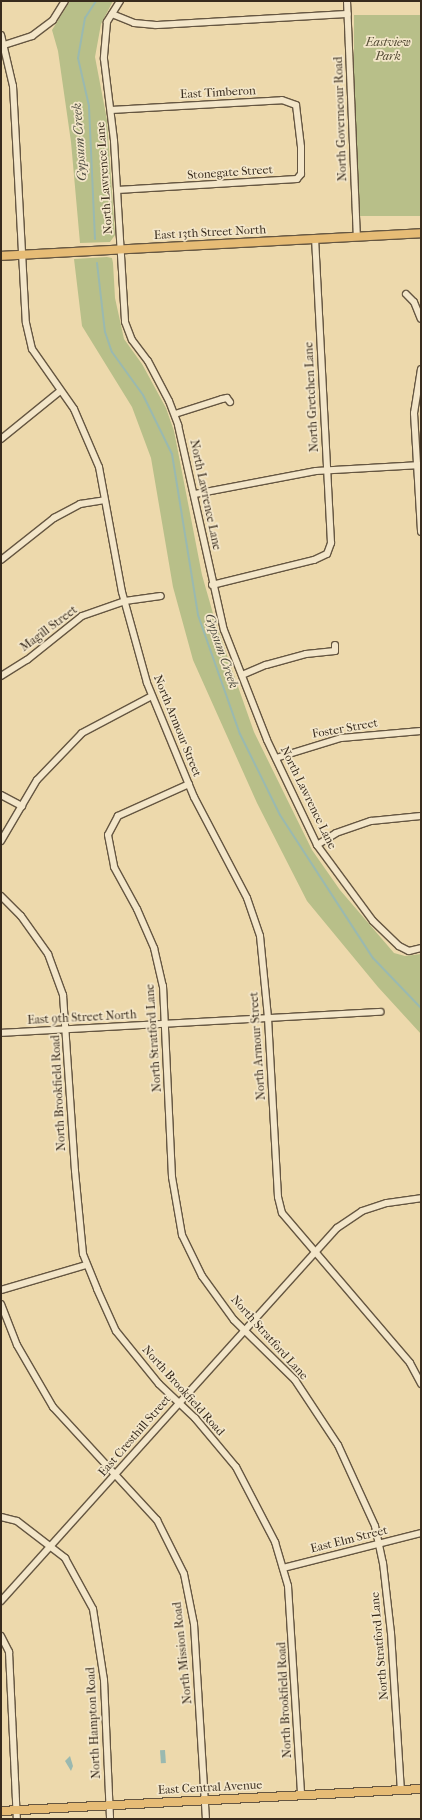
<!DOCTYPE html>
<style>
body{margin:0}
#map{position:relative;width:422px;height:1820px;overflow:hidden;background:#edd9ac;font-family:"IM FELL French Canon",serif}
div>[style]{position:absolute}
.green>*{inset:0;background:#b8bf89;transform-origin:0 0}
.water>*{inset:0;background:#9ab9b0;transform-origin:0 0}
.stream>*{height:2px;margin:-1px;padding:0 1px;transform-origin:1px;border-radius:1px;background:#9ab9b0}
.roads{filter:drop-shadow(1px 0 #655641) drop-shadow(-1px 0 #655641) drop-shadow(0 1px #655641) drop-shadow(0 -1px #655641)}
.minor>*{height:6px;margin:-3px;padding:0 3px;transform-origin:3px;border-radius:3px;background:#f3e6c9}
.major>*{height:8px;margin:-4px;padding:0 4px;transform-origin:4px;border-radius:4px;background:#e6bc76}
span{translate:-50% -50%;white-space:nowrap;text-align:center;line-height:1.15;-webkit-text-stroke:3.5px #f3e6c9;paint-order:stroke}
.park-label{font-size:12px;color:#524933;font-style:italic}
.street-label{font-size:12px;color:#382b1d}
.water-label{font-size:13px;color:#504e42;font-style:italic}
.frame{position:absolute;inset:0;border:2px solid #382b1d;pointer-events:none}
</style>
<div id="map">
<div class="green">
<i style="clip-path:polygon(70px 1px,113px 1px,101px 24px,95px 57px,107px 120px,115px 235px,110px 242px,80px 243px,71px 142px,58px 51px,52px 30px)"></i>
<i style="left:421px;top:15px;width:201px;height:67px;rotate:90deg"></i>
<i style="clip-path:polygon(107px 257px,112px 258px,113px 263px,115px 298px,124px 339px,142px 364px,166px 408px,174px 431px,202px 575px,216px 624px,254px 732px,312px 850px,340px 890px,394px 953px,405px 956px,421px 954px,421px 1034px,378px 987px,307px 901px,257px 803px,193px 660px,173px 587px,151px 458px,132px 407px,82px 326px,74px 259px)"></i>
</div>
<div class="water">
<i style="left:165px;top:1750px;width:13px;height:5px;rotate:86deg"></i>
<i style="clip-path:polygon(70px 1756px,73px 1766px,71px 1771px,65px 1761px)"></i>
</div>
<div class="stream">
<i style="left:95px;top:239px;width:133px;rotate:-92.6deg"></i>
<i style="left:89px;top:106px;width:49px;rotate:-102.9deg"></i>
<i style="left:78px;top:58px;width:41px;rotate:-80.1deg"></i>
<i style="left:85px;top:18px;width:20px;rotate:-57deg"></i>
<i style="left:97px;top:263px;width:69px;rotate:83.4deg"></i>
<i style="left:105px;top:332px;width:21px;rotate:71deg"></i>
<i style="left:112px;top:352px;width:53px;rotate:54.2deg"></i>
<i style="left:143px;top:395px;width:66px;rotate:63.8deg"></i>
<i style="left:172px;top:454px;width:163px;rotate:80.8deg"></i>
<i style="left:198px;top:615px;width:126px;rotate:70.6deg"></i>
<i style="left:240px;top:734px;width:90px;rotate:63.7deg"></i>
<i style="left:280px;top:815px;width:171px;rotate:57deg"></i>
<i style="left:373px;top:958px;width:69px;rotate:46.2deg"></i>
</div>
<div class="roads">
<div class="minor">
<i style="left:120px;top:1px;width:25px;rotate:122deg"></i>
<i style="left:107px;top:22px;width:37px;rotate:95deg"></i>
<i style="left:104px;top:59px;width:83px;rotate:83deg"></i>
<i style="left:114px;top:141px;width:181px;rotate:86.5deg"></i>
<i style="left:125px;top:322px;width:19px;rotate:69deg"></i>
<i style="left:132px;top:340px;width:26px;rotate:53deg"></i>
<i style="left:148px;top:361px;width:45px;rotate:62.3deg"></i>
<i style="left:169px;top:401px;width:26px;rotate:69deg"></i>
<i style="left:178px;top:425px;width:210px;rotate:77.4deg"></i>
<i style="left:224px;top:630px;width:118px;rotate:68.6deg"></i>
<i style="left:267px;top:740px;width:116px;rotate:64.5deg"></i>
<i style="left:317px;top:845px;width:94px;rotate:53.6deg"></i>
<i style="left:373px;top:921px;width:36px;rotate:44deg"></i>
<i style="left:399px;top:946px;width:11px;rotate:27deg"></i>
<i style="left:409px;top:951px;width:12px;rotate:-14deg"></i>
<i style="left:347px;top:1px;width:236px;rotate:87.6deg"></i>
<i style="left:112px;top:14px;width:24px;rotate:22deg"></i>
<i style="left:134px;top:23px;width:22px;rotate:5deg"></i>
<i style="left:156px;top:25px;width:192px;rotate:-3.3deg"></i>
<i style="left:1px;top:35px;width:52px;rotate:76.8deg"></i>
<i style="left:13px;top:86px;width:237px;rotate:86.9deg"></i>
<i style="left:26px;top:323px;width:27px;rotate:77deg"></i>
<i style="left:32px;top:349px;width:73px;rotate:55deg"></i>
<i style="left:74px;top:409px;width:63px;rotate:66.7deg"></i>
<i style="left:99px;top:467px;width:127px;rotate:79.6deg"></i>
<i style="left:122px;top:592px;width:94px;rotate:74.6deg"></i>
<i style="left:147px;top:683px;width:123px;rotate:67.6deg"></i>
<i style="left:194px;top:797px;width:114px;rotate:62.3deg"></i>
<i style="left:247px;top:898px;width:40px;rotate:71.1deg"></i>
<i style="left:260px;top:936px;width:82px;rotate:84.4deg"></i>
<i style="left:268px;top:1018px;width:179px;rotate:86.8deg"></i>
<i style="left:278px;top:1197px;width:16px;rotate:76deg"></i>
<i style="left:282px;top:1213px;width:197px;rotate:49.5deg"></i>
<i style="left:410px;top:1363px;width:24px;rotate:62deg"></i>
<i style="left:1px;top:46px;width:33px;rotate:-18deg"></i>
<i style="left:32px;top:36px;width:26px;rotate:-37deg"></i>
<i style="left:53px;top:20px;width:22px;rotate:-58deg"></i>
<i style="left:111px;top:110px;width:171px;rotate:-3.3deg"></i>
<i style="left:282px;top:100px;width:15px;rotate:20deg"></i>
<i style="left:296px;top:105px;width:42px;rotate:83.2deg"></i>
<i style="left:301px;top:147px;width:27px;rotate:90deg"></i>
<i style="left:301px;top:174px;width:6px;rotate:129deg"></i>
<i style="left:297px;top:179px;width:180px;rotate:176.5deg"></i>
<i style="left:406px;top:294px;width:11px;rotate:45deg"></i>
<i style="left:414px;top:302px;width:18px;rotate:68deg"></i>
<i style="left:421px;top:369px;width:45px;rotate:99deg"></i>
<i style="left:414px;top:413px;width:119px;rotate:86.6deg"></i>
<i style="left:175px;top:414px;width:49px;rotate:-17.7deg"></i>
<i style="left:222px;top:399px;width:5px;rotate:-11deg"></i>
<i style="left:227px;top:398px;width:5px;rotate:53deg"></i>
<i style="left:1px;top:439px;width:76px;rotate:-39.1deg"></i>
<i style="left:195px;top:494px;width:123px;rotate:-10.8deg"></i>
<i style="left:316px;top:471px;width:105px;rotate:-3.3deg"></i>
<i style="left:1px;top:560px;width:68px;rotate:-38.4deg"></i>
<i style="left:54px;top:518px;width:30px;rotate:-28deg"></i>
<i style="left:80px;top:504px;width:25px;rotate:-9deg"></i>
<i style="left:212px;top:585px;width:105px;rotate:-13.8deg"></i>
<i style="left:314px;top:560px;width:14px;rotate:-25deg"></i>
<i style="left:327px;top:554px;width:12px;rotate:-70deg"></i>
<i style="left:331px;top:543px;width:304px;rotate:-93deg"></i>
<i style="left:242px;top:675px;width:26px;rotate:-23deg"></i>
<i style="left:266px;top:665px;width:41px;rotate:-15.4deg"></i>
<i style="left:306px;top:654px;width:29px;rotate:-6deg"></i>
<i style="left:335px;top:651px;width:6px;rotate:-90deg"></i>
<i style="left:1px;top:676px;width:31px;rotate:-32deg"></i>
<i style="left:27px;top:660px;width:70px;rotate:-38.7deg"></i>
<i style="left:82px;top:616px;width:46px;rotate:-19.2deg"></i>
<i style="left:125px;top:601px;width:36px;rotate:-8deg"></i>
<i style="left:276px;top:758px;width:68px;rotate:-17.1deg"></i>
<i style="left:341px;top:738px;width:80px;rotate:-5deg"></i>
<i style="left:189px;top:784px;width:78px;rotate:155.7deg"></i>
<i style="left:118px;top:816px;width:21px;rotate:118deg"></i>
<i style="left:108px;top:835px;width:33px;rotate:79deg"></i>
<i style="left:114px;top:867px;width:48px;rotate:61.3deg"></i>
<i style="left:137px;top:909px;width:43px;rotate:66.4deg"></i>
<i style="left:154px;top:948px;width:39px;rotate:77deg"></i>
<i style="left:163px;top:986px;width:191px;rotate:87.3deg"></i>
<i style="left:172px;top:1177px;width:59px;rotate:80.2deg"></i>
<i style="left:182px;top:1235px;width:46px;rotate:64deg"></i>
<i style="left:202px;top:1276px;width:54px;rotate:54deg"></i>
<i style="left:234px;top:1320px;width:86px;rotate:44.5deg"></i>
<i style="left:295px;top:1380px;width:78px;rotate:56.5deg"></i>
<i style="left:338px;top:1445px;width:89px;rotate:65.4deg"></i>
<i style="left:375px;top:1526px;width:38px;rotate:78deg"></i>
<i style="left:383px;top:1563px;width:70px;rotate:83.5deg"></i>
<i style="left:391px;top:1633px;width:157px;rotate:86.4deg"></i>
<i style="left:1px;top:795px;width:24px;rotate:28deg"></i>
<i style="left:1px;top:841px;width:71px;rotate:-59.5deg"></i>
<i style="left:37px;top:780px;width:65px;rotate:-46.2deg"></i>
<i style="left:82px;top:733px;width:79px;rotate:-27.9deg"></i>
<i style="left:317px;top:845px;width:22px;rotate:-32deg"></i>
<i style="left:336px;top:833px;width:37px;rotate:-19deg"></i>
<i style="left:371px;top:821px;width:50px;rotate:-5.7deg"></i>
<i style="left:1px;top:896px;width:28px;rotate:45deg"></i>
<i style="left:21px;top:916px;width:47px;rotate:54.6deg"></i>
<i style="left:48px;top:954px;width:44px;rotate:69.9deg"></i>
<i style="left:63px;top:995px;width:176px;rotate:86.1deg"></i>
<i style="left:75px;top:1171px;width:83px;rotate:84.5deg"></i>
<i style="left:83px;top:1254px;width:38px;rotate:68deg"></i>
<i style="left:97px;top:1289px;width:46px;rotate:65.7deg"></i>
<i style="left:116px;top:1331px;width:68px;rotate:50.9deg"></i>
<i style="left:159px;top:1384px;width:50px;rotate:43.4deg"></i>
<i style="left:195px;top:1418px;width:64px;rotate:50.1deg"></i>
<i style="left:236px;top:1467px;width:85px;rotate:62.5deg"></i>
<i style="left:275px;top:1542px;width:46px;rotate:73.5deg"></i>
<i style="left:288px;top:1586px;width:209px;rotate:86.4deg"></i>
<i style="left:1px;top:1033px;width:380px;rotate:-3.2deg"></i>
<i style="left:1px;top:1290px;width:89px;rotate:-16.4deg"></i>
<i style="left:1px;top:1304px;width:44px;rotate:68.7deg"></i>
<i style="left:17px;top:1345px;width:72px;rotate:59.9deg"></i>
<i style="left:53px;top:1407px;width:154px;rotate:47.4deg"></i>
<i style="left:157px;top:1520px;width:60px;rotate:63.4deg"></i>
<i style="left:184px;top:1574px;width:51px;rotate:78.7deg"></i>
<i style="left:194px;top:1624px;width:195px;rotate:86.5deg"></i>
<i style="left:1px;top:1517px;width:16px;rotate:14deg"></i>
<i style="left:17px;top:1521px;width:61px;rotate:37.6deg"></i>
<i style="left:65px;top:1558px;width:58px;rotate:61.2deg"></i>
<i style="left:93px;top:1609px;width:72px;rotate:81.2deg"></i>
<i style="left:104px;top:1680px;width:139px;rotate:87.5deg"></i>
<i style="left:283px;top:1568px;width:142px;rotate:-14.2deg"></i>
<i style="left:1px;top:1601px;width:502px;rotate:-47.99deg"></i>
<i style="left:337px;top:1228px;width:30px;rotate:-34deg"></i>
<i style="left:362px;top:1211px;width:26px;rotate:-18deg"></i>
<i style="left:387px;top:1203px;width:34px;rotate:-8deg"></i>
<i style="left:1px;top:1636px;width:18px;rotate:63deg"></i>
<i style="left:9px;top:1652px;width:167px;rotate:87.3deg"></i>
</div>
<div class="major">
<i style="left:1px;top:256px;width:421px;rotate:-3.1deg"></i>
<i style="left:1px;top:1811px;width:421px;rotate:-3deg"></i>
</div>
</div>
<div class="park-label">
<span style="left:388px;top:50px">Eastview<br>Park</span>
</div>
<div class="street-label">
<span style="left:218px;top:93px;rotate:-3deg">East Timberon</span>
<span style="left:341px;top:119px;rotate:-92deg">North Governeour Road</span>
<span style="left:230px;top:173px;rotate:-4deg">Stonegate Street</span>
<span style="left:105px;top:178px;rotate:-94deg">North Lawrence Lane</span>
<span style="left:210px;top:233px;rotate:-3deg">East 13th Street North</span>
<span style="left:312px;top:397px;rotate:-93deg">North Gretchen Lane</span>
<span style="left:205px;top:495px;rotate:78deg">North Lawrence Lane</span>
<span style="left:49px;top:629px;rotate:-37deg">Magill Street</span>
<span style="left:177px;top:726px;rotate:68deg">North Armour Street</span>
<span style="left:345px;top:729px;rotate:-10deg">Foster Street</span>
<span style="left:308px;top:798px;rotate:64deg">North Lawrence Lane</span>
<span style="left:82px;top:1018px;rotate:-3deg">East 9th Street North</span>
<span style="left:154px;top:1038px;rotate:-94deg">North Stratford Lane</span>
<span style="left:258px;top:1046px;rotate:-94deg">North Armour Street</span>
<span style="left:59px;top:1093px;rotate:-93deg">North Brookfield Road</span>
<span style="left:269px;top:1338px;rotate:48deg">North Stratford Lane</span>
<span style="left:183px;top:1391px;rotate:48deg">North Brookfield Road</span>
<span style="left:135px;top:1436px;rotate:-49deg">East Cresthill Street</span>
<span style="left:349px;top:1540px;rotate:-14deg">East Elm Street</span>
<span style="left:380px;top:1646px;rotate:-95deg">North Stratford Lane</span>
<span style="left:183px;top:1653px;rotate:-96deg">North Mission Road</span>
<span style="left:285px;top:1700px;rotate:-93deg">North Brookfield Road</span>
<span style="left:94px;top:1723px;rotate:-93deg">North Hampton Road</span>
<span style="left:210px;top:1788px;rotate:-3deg">East Central Avenue</span>
</div>
<div class="water-label">
<span style="left:80px;top:142px;rotate:-94deg">Gypsum Creek</span>
<span style="left:221px;top:651px;rotate:71deg">Gypsum Creek</span>
</div>
<div class="frame"></div>
</div>
